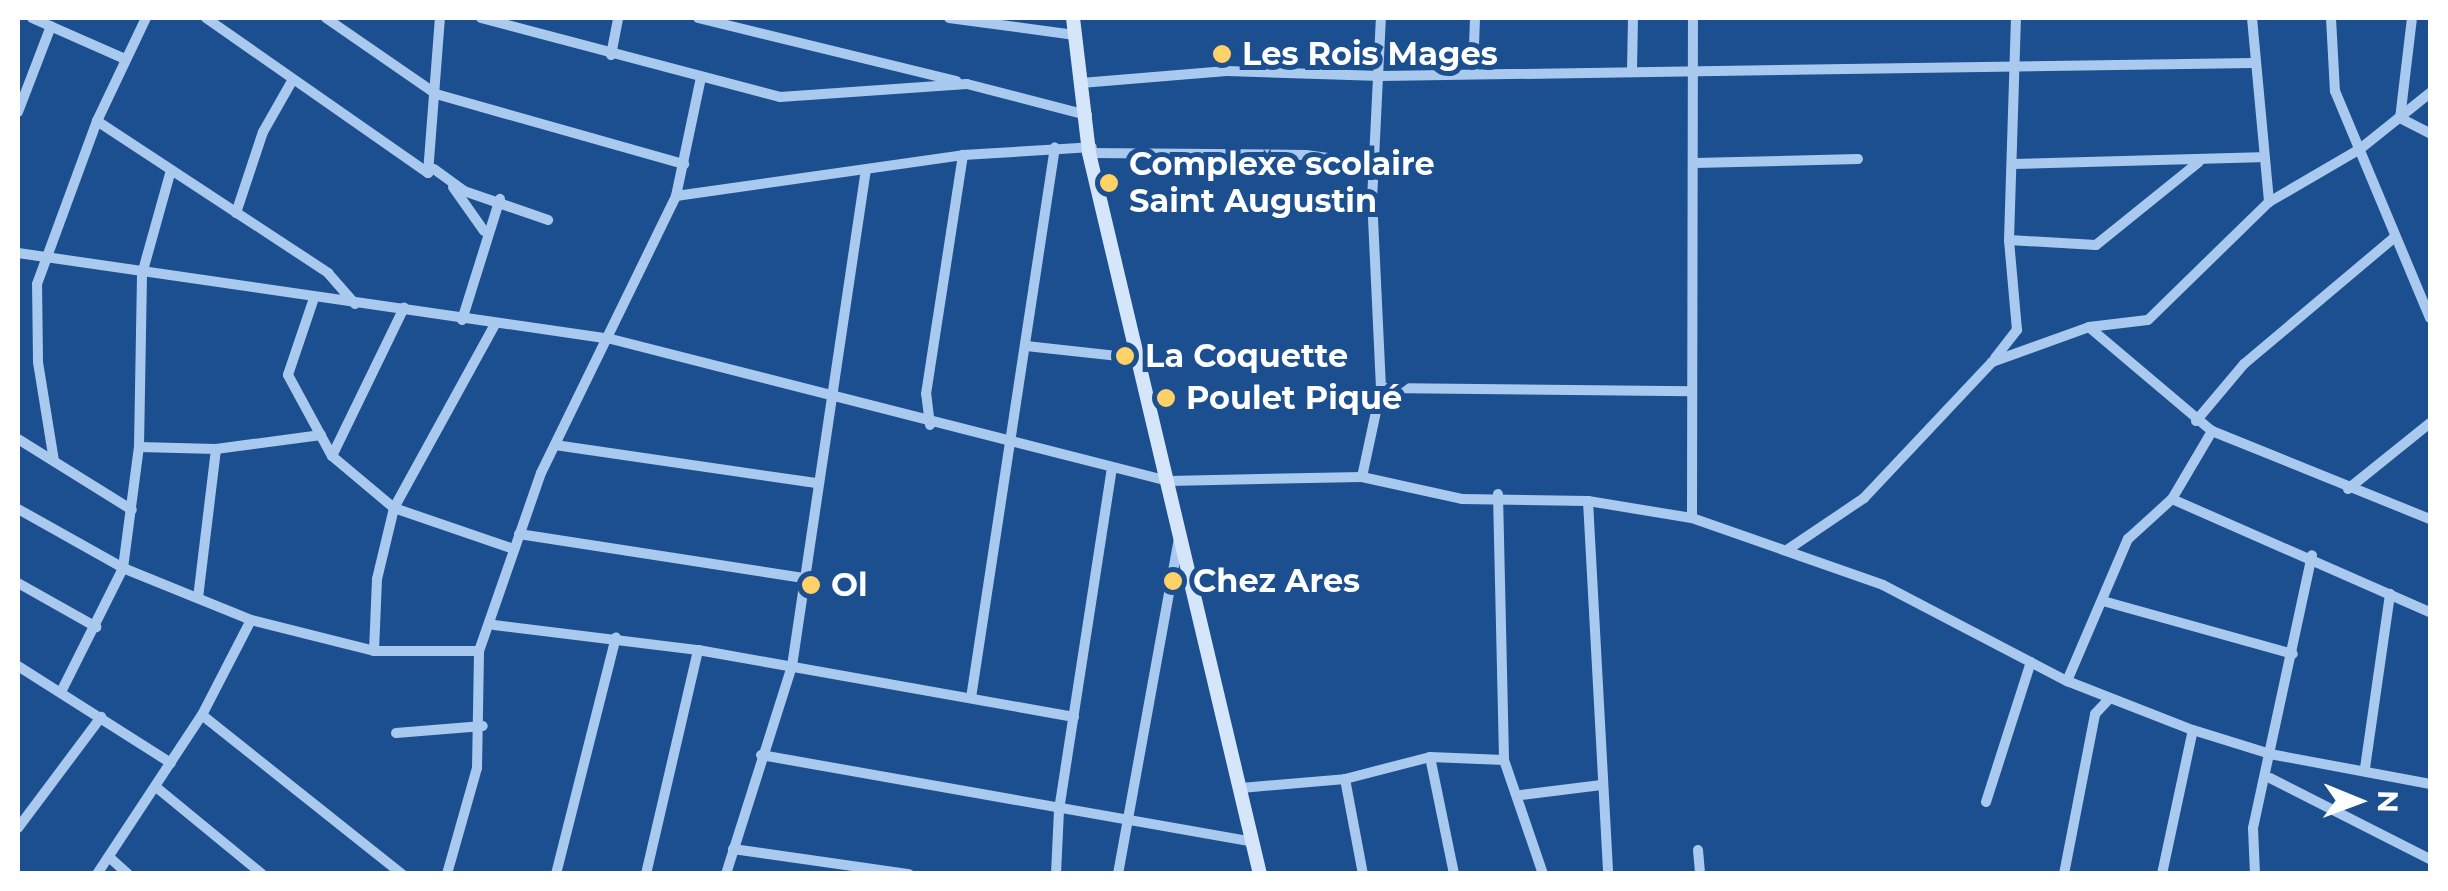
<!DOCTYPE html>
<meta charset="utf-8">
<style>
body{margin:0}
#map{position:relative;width:2448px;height:891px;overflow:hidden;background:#1b4f8f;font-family:Montserrat,sans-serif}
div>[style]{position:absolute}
.street>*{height:10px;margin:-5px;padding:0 5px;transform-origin:5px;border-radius:5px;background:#a9c9ee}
.secondary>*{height:14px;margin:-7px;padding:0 7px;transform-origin:7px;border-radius:7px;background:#d6e6fa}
.dots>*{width:28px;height:28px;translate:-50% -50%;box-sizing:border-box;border:5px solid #1b4f8f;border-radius:50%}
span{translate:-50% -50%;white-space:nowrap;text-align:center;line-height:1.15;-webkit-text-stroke:10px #1b4f8f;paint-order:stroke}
.poi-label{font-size:32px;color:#fff;font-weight:700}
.left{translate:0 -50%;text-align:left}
.frame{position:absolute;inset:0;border:20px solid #fff;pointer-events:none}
.north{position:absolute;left:2308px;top:751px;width:100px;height:100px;-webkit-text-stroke:8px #1b4f8f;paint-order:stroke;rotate:91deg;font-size:28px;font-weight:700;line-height:40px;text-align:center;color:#fff}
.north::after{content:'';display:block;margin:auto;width:35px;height:45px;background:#fff;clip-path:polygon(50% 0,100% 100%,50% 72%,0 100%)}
</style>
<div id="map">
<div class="street">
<i style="left:32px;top:18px;width:102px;rotate:23.8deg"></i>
<i style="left:206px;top:18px;width:271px;rotate:34.9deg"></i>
<i style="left:428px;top:173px;width:155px;rotate:-85.6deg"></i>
<i style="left:326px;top:18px;width:134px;rotate:34.6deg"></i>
<i style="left:436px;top:94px;width:258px;rotate:15.8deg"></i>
<i style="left:481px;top:18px;width:309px;rotate:14.8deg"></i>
<i style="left:780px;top:97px;width:187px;rotate:-4deg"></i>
<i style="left:967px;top:84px;width:124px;rotate:14.5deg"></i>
<i style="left:698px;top:18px;width:266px;rotate:13.7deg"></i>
<i style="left:949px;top:18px;width:127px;rotate:7.7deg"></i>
<i style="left:2252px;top:18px;width:185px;rotate:84.7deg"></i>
<i style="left:2331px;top:18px;width:73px;rotate:86.9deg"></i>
<i style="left:2335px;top:91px;width:246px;rotate:67.3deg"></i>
<i style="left:2412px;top:18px;width:101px;rotate:96.8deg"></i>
<i style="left:2400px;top:118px;width:34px;rotate:27deg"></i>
<i style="left:611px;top:55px;width:38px;rotate:-79deg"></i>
<i style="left:1632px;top:70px;width:52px;rotate:-88.9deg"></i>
<i style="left:1473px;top:73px;width:55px;rotate:-87.9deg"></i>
<i style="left:1081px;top:83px;width:146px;rotate:-4.7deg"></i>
<i style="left:1227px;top:71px;width:154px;rotate:1.9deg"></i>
<i style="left:1381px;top:76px;width:872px;rotate:-0.85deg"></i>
<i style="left:18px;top:112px;width:92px;rotate:-69deg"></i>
<i style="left:97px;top:121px;width:277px;rotate:33.3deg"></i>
<i style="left:328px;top:273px;width:41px;rotate:48.9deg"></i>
<i style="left:1089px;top:153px;width:217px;rotate:0.5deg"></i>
<i style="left:1306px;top:155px;width:74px;rotate:7.8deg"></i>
<i style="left:1694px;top:163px;width:164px;rotate:-1.4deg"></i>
<i style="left:2013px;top:164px;width:246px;rotate:-1.6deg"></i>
<i style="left:434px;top:169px;width:37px;rotate:36deg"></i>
<i style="left:464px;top:191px;width:89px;rotate:19deg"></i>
<i style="left:453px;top:187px;width:54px;rotate:54.8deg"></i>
<i style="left:676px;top:196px;width:290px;rotate:-8.1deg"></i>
<i style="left:963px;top:155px;width:129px;rotate:-3.5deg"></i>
<i style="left:236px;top:213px;width:85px;rotate:-71.6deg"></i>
<i style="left:263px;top:132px;width:59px;rotate:-60.4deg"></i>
<i style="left:2009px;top:240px;width:87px;rotate:3.3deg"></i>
<i style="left:2096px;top:245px;width:132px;rotate:-38.9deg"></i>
<i style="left:18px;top:253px;width:599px;rotate:8.25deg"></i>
<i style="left:611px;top:339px;width:575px;rotate:14.3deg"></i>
<i style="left:1168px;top:481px;width:194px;rotate:-1.2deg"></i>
<i style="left:1362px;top:477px;width:102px;rotate:12.4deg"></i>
<i style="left:1462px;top:499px;width:126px;rotate:0.9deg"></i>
<i style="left:1588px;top:501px;width:105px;rotate:9.3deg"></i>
<i style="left:1692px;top:518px;width:202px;rotate:19.3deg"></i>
<i style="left:1883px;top:585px;width:208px;rotate:27.6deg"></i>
<i style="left:2067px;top:681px;width:135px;rotate:21.3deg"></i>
<i style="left:2193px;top:730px;width:81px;rotate:17.3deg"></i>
<i style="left:2270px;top:754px;width:163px;rotate:10.6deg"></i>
<i style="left:314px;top:298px;width:81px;rotate:108.7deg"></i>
<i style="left:288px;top:375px;width:92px;rotate:61.5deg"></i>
<i style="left:332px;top:456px;width:81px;rotate:40deg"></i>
<i style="left:394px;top:508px;width:127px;rotate:18.9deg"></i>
<i style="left:462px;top:320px;width:127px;rotate:-72.6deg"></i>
<i style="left:2090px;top:328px;width:160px;rotate:40.2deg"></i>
<i style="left:2212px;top:431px;width:235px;rotate:22deg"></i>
<i style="left:1026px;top:346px;width:112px;rotate:6.2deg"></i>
<i style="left:1995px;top:358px;width:36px;rotate:-52deg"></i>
<i style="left:2017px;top:330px;width:90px;rotate:-95.1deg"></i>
<i style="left:2009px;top:240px;width:222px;rotate:-88.2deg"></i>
<i style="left:1381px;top:388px;width:310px;rotate:0.6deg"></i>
<i style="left:2196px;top:421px;width:75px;rotate:-49.9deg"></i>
<i style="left:2244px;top:364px;width:197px;rotate:-40.1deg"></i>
<i style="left:930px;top:425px;width:31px;rotate:-97deg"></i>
<i style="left:926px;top:394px;width:242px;rotate:-81.2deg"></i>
<i style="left:18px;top:439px;width:134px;rotate:31.9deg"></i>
<i style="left:555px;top:445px;width:262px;rotate:8.3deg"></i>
<i style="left:139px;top:447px;width:77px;rotate:1.5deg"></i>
<i style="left:216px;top:449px;width:106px;rotate:-7.6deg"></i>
<i style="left:332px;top:456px;width:165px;rotate:-64.1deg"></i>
<i style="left:54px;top:461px;width:100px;rotate:-99.2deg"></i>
<i style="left:38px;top:362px;width:78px;rotate:-90.7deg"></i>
<i style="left:37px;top:284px;width:174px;rotate:-69.8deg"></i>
<i style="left:97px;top:121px;width:114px;rotate:-64.6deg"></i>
<i style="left:1362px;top:477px;width:91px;rotate:-77.9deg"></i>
<i style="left:1381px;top:388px;width:188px;rotate:-92.7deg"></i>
<i style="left:1372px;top:200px;width:182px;rotate:-87.2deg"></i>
<i style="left:2348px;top:489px;width:105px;rotate:-38.8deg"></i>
<i style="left:1498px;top:494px;width:266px;rotate:88.7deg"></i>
<i style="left:1504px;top:760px;width:120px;rotate:71.1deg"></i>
<i style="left:2172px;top:499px;width:282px;rotate:23.7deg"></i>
<i style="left:1588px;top:501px;width:374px;rotate:86.9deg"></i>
<i style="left:18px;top:509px;width:120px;rotate:29.3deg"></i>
<i style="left:123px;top:568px;width:138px;rotate:22.1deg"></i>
<i style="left:251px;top:620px;width:127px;rotate:14.1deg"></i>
<i style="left:374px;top:651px;width:105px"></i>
<i style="left:1692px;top:518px;width:500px;rotate:-89.89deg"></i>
<i style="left:519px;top:534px;width:288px;rotate:8.8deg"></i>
<i style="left:1787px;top:550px;width:93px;rotate:-34deg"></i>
<i style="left:1864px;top:498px;width:187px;rotate:-46.7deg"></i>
<i style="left:1992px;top:362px;width:103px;rotate:-19.8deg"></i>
<i style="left:2089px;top:327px;width:59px;rotate:-6.8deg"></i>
<i style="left:2148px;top:320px;width:169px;rotate:-44.3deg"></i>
<i style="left:2269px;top:202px;width:105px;rotate:-30.2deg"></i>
<i style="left:2360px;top:149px;width:90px;rotate:-38.7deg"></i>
<i style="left:18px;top:583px;width:90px;rotate:29.4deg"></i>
<i style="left:198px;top:598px;width:150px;rotate:-83.1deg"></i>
<i style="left:2103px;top:601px;width:197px;rotate:15.6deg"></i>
<i style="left:494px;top:625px;width:206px;rotate:7deg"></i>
<i style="left:698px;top:650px;width:382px;rotate:10.1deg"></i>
<i style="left:374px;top:651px;width:72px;rotate:-87.6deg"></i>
<i style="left:377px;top:579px;width:73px;rotate:-76.5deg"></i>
<i style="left:394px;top:508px;width:210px;rotate:-61.2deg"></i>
<i style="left:18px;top:666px;width:181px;rotate:32.4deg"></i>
<i style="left:2067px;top:681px;width:155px;rotate:-66.8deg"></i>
<i style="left:2128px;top:539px;width:59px;rotate:-42.3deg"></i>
<i style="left:2172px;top:499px;width:79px;rotate:-59.5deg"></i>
<i style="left:61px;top:692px;width:139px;rotate:-63.4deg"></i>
<i style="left:123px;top:568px;width:122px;rotate:-82.5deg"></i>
<i style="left:139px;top:447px;width:173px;rotate:-89deg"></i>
<i style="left:142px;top:274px;width:108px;rotate:-74.4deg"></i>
<i style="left:971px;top:698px;width:557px;rotate:-81.33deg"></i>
<i style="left:202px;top:715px;width:256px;rotate:38.5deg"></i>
<i style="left:396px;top:733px;width:87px;rotate:-4.6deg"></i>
<i style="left:761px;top:755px;width:500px;rotate:10deg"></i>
<i style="left:1430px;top:757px;width:119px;rotate:78.4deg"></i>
<i style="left:2365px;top:768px;width:176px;rotate:-81.8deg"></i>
<i style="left:2270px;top:778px;width:179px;rotate:26.9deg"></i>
<i style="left:1345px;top:779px;width:97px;rotate:79.3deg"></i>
<i style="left:156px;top:787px;width:137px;rotate:39.4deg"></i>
<i style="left:1241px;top:788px;width:104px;rotate:-4.9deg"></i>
<i style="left:1345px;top:779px;width:88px;rotate:-14.5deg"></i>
<i style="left:1430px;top:757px;width:74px;rotate:2.3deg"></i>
<i style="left:1521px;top:795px;width:81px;rotate:-7.1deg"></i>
<i style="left:1986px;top:802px;width:147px;rotate:-72.2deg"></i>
<i style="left:18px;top:828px;width:139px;rotate:-53.2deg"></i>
<i style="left:733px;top:849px;width:178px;rotate:8.1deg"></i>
<i style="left:1698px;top:850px;width:24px;rotate:85deg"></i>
<i style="left:109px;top:857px;width:25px;rotate:42deg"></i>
<i style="left:97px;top:874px;width:191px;rotate:-56.6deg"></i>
<i style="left:202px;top:715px;width:107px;rotate:-62.7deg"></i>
<i style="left:447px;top:874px;width:110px;rotate:-74.2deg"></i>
<i style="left:477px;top:768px;width:117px;rotate:-89deg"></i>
<i style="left:479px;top:651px;width:188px;rotate:-70.8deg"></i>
<i style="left:541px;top:473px;width:308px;rotate:-64deg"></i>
<i style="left:676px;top:196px;width:122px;rotate:-78.1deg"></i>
<i style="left:556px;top:874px;width:244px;rotate:-75.8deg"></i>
<i style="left:646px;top:874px;width:230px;rotate:-76.9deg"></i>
<i style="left:726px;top:874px;width:218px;rotate:-72.4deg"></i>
<i style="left:792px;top:666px;width:502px;rotate:-81.53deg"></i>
<i style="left:1056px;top:874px;width:64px;rotate:-87.3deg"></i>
<i style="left:1059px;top:810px;width:346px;rotate:-81.2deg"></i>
<i style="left:1118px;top:874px;width:341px;rotate:-79.7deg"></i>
<i style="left:2064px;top:874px;width:163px;rotate:-79deg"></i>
<i style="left:2095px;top:714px;width:19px;rotate:-47deg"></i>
<i style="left:2162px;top:874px;width:147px;rotate:-77.9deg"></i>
<i style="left:2255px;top:874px;width:46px;rotate:-92.5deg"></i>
<i style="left:2253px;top:828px;width:279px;rotate:-77.8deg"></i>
</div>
<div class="secondary">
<i style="left:1073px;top:18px;width:136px;rotate:83.2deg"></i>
<i style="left:1089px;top:153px;width:741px;rotate:76.66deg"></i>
</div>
<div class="dots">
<i style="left:1222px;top:54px;background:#ffd166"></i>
<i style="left:1109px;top:183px;background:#ffd166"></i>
<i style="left:1125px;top:356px;background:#ffd166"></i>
<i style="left:1166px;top:398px;background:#ffd166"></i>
<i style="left:1173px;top:581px;background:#ffd166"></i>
<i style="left:811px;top:585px;background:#ffd166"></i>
</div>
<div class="poi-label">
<span class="left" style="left:1242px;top:54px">Les Rois Mages</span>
<span class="left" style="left:1129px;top:183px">Complexe scolaire<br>Saint Augustin</span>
<span class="left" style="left:1145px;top:356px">La Coquette</span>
<span class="left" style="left:1186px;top:398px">Poulet Piqué</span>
<span class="left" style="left:1193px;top:581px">Chez Ares</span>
<span class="left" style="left:831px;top:585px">Ol</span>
</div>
<div class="frame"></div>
<div class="north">N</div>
</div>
